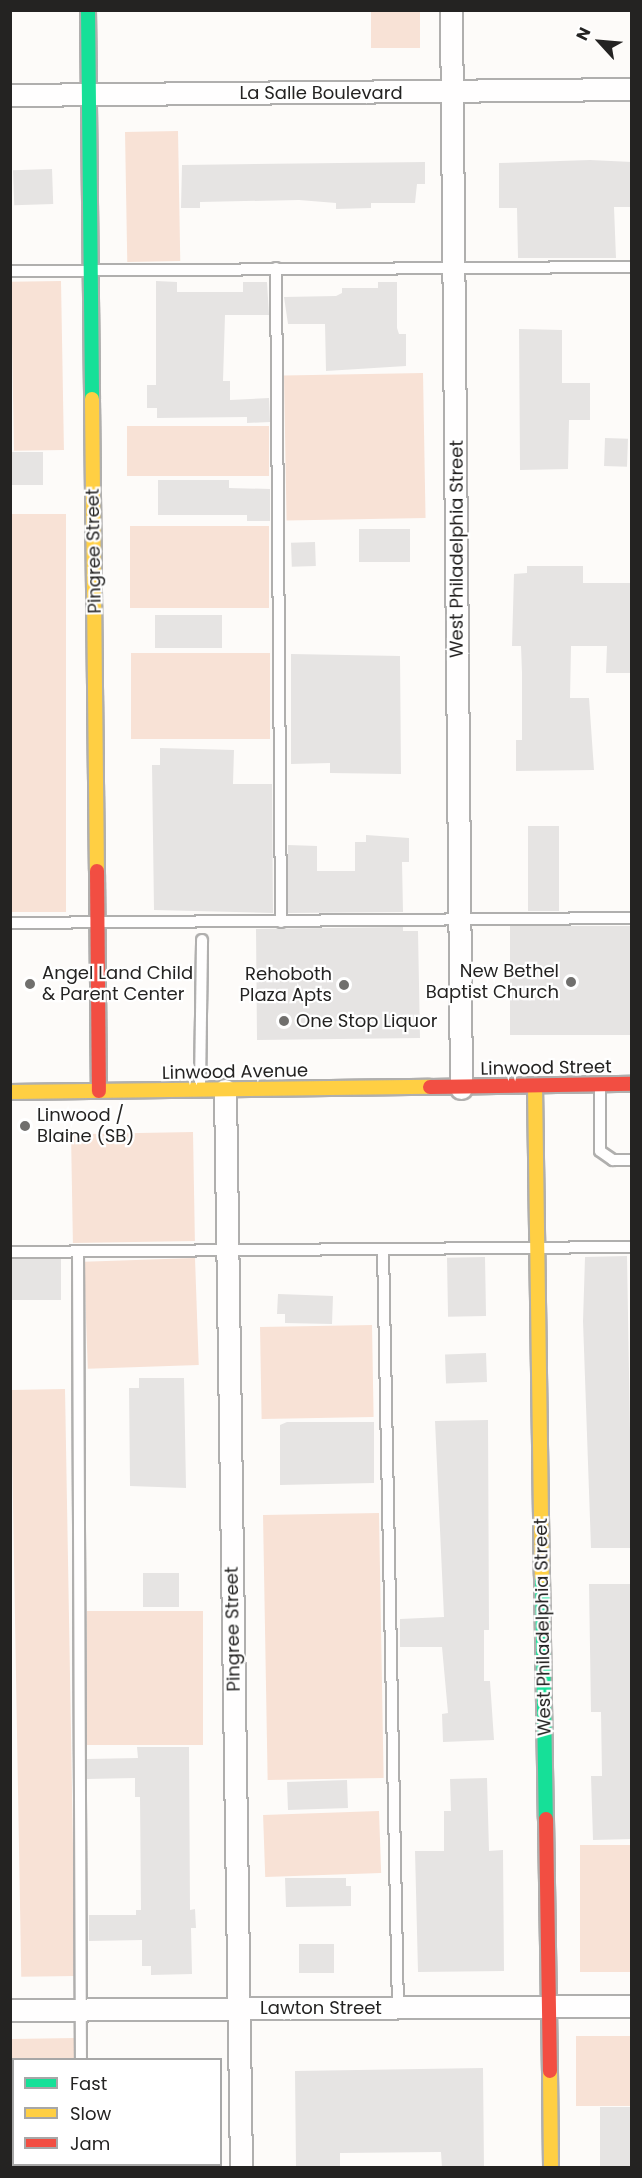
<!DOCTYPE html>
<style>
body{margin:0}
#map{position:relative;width:642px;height:2178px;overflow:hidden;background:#fdfbf9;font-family:Poppins,sans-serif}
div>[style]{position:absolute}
.green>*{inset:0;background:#f8e2d6;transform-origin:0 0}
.building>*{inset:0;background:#e6e4e3;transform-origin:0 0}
.roads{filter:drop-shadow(2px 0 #b0afae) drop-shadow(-2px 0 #b0afae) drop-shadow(0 2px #b0afae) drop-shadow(0 -2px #b0afae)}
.lane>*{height:10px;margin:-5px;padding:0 5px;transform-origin:5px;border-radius:5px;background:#fffefe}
.street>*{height:21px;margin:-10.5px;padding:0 10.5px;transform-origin:10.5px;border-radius:10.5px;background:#fffefe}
.fast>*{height:14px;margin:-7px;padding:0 7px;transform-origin:7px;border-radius:7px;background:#16e098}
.slow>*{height:14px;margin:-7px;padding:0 7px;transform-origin:7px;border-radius:7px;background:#ffcf43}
.jam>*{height:14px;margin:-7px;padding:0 7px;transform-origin:7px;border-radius:7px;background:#f24e42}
.dots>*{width:16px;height:16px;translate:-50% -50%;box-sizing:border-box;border:3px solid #fff;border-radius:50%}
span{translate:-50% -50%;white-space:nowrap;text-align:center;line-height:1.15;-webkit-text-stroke:4.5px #fff;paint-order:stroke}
.street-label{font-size:18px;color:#242322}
.poi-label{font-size:18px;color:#242322}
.right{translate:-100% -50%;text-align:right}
.left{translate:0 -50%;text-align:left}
.frame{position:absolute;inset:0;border:12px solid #242322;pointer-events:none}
.legend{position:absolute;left:12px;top:2058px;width:210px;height:108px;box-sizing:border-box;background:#fff;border:2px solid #a7a7a7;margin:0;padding:8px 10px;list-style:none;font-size:18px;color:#242322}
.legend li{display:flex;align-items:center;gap:12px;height:30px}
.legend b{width:30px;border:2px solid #a7a7a7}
.north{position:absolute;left:570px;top:12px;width:60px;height:60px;-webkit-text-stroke:4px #fff;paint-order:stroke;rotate:296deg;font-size:16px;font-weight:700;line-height:24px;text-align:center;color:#242322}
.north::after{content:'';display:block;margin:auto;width:21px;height:27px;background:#242322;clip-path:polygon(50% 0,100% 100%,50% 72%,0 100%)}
</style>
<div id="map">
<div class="green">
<i style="left:371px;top:11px;width:49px;height:37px"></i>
<i style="left:178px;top:131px;width:130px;height:53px;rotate:89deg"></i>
<i style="left:61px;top:281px;width:169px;height:50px;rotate:89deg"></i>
<i style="left:423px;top:373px;width:145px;height:139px;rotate:89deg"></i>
<i style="left:269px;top:426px;width:50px;height:142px;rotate:90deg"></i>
<i style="left:10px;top:514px;width:56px;height:398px"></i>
<i style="left:269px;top:526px;width:82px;height:139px;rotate:90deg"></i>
<i style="left:270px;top:653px;width:86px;height:139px;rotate:90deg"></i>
<i style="left:193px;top:1132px;width:109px;height:122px;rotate:89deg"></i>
<i style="left:195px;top:1258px;width:107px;height:111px;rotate:88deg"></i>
<i style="left:372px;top:1325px;width:92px;height:112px;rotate:89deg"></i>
<i style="left:65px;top:1389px;width:587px;height:54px;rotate:89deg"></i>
<i style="left:379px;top:1513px;width:265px;height:116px;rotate:89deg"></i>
<i style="left:203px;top:1611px;width:134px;height:116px;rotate:90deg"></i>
<i style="left:379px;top:1811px;width:62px;height:116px;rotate:88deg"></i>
<i style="left:631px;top:1845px;width:127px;height:51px;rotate:90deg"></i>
<i style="left:631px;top:2036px;width:70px;height:55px;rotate:90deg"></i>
<i style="clip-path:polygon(75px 2038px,75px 2059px,14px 2060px,11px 2150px,11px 2039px)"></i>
</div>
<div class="building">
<i style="clip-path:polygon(590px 160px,632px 162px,632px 207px,614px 207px,616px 258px,518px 258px,517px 208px,499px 208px,499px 163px)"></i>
<i style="clip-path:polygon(425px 162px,425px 184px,417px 184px,415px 203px,371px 203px,371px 208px,336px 209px,336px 203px,299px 200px,200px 202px,200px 208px,181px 208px,182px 165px)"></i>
<i style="left:52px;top:169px;width:35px;height:39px;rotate:88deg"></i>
<i style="clip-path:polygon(156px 281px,177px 282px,177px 292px,243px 292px,243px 282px,267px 282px,269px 315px,225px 315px,223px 381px,230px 381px,230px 400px,269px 398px,270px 422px,247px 423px,247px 417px,157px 418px,157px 408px,147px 408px,147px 385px,156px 385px)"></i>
<i style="clip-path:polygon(378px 282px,397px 282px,397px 328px,399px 334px,406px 334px,406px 366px,326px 371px,325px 324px,288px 324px,284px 297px,336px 296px,342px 293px,342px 288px,378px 288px)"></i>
<i style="clip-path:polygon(519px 329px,562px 330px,562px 383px,590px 383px,590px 420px,569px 420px,568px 469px,520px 470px)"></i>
<i style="left:605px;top:438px;width:23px;height:28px;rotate:2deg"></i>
<i style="left:10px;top:452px;width:33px;height:33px"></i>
<i style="clip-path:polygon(158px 480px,229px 480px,229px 488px,270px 489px,270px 521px,247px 521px,247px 515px,158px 515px)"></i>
<i style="left:359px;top:529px;width:51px;height:33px"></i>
<i style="left:315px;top:542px;width:24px;height:24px;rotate:88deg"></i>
<i style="clip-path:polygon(527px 566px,583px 566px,583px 583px,632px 583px,632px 673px,606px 673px,607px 646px,571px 646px,570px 698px,589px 698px,594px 770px,516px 771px,516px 740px,522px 740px,522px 673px,521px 646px,512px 646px,514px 574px,527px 573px)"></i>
<i style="left:222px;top:615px;width:33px;height:67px;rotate:90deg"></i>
<i style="clip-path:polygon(291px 654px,400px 656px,401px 774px,330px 773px,330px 763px,291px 764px)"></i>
<i style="clip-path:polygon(160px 748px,234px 750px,233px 784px,272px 784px,273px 913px,154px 910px,152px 765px,160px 765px)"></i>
<i style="left:528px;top:826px;width:31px;height:85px"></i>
<i style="clip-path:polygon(366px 835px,409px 838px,409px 862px,402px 862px,403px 912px,288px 913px,288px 845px,317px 846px,317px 871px,355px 871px,355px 842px,366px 842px)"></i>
<i style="left:632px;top:926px;width:109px;height:122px;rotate:90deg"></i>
<i style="clip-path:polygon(403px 927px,403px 931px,418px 931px,420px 1038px,257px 1040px,256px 929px)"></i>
<i style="clip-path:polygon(627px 1256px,632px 1548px,591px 1548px,583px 1321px,585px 1257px)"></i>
<i style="left:485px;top:1257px;width:59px;height:38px;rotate:89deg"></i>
<i style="left:10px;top:1259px;width:51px;height:41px"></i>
<i style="clip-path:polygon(278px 1294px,333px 1296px,332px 1324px,285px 1323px,285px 1314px,277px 1314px)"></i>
<i style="left:486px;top:1353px;width:29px;height:41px;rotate:88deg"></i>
<i style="clip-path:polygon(139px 1378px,184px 1378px,186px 1488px,130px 1486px,129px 1388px,139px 1388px)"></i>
<i style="clip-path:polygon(488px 1420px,489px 1630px,484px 1630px,484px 1681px,490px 1681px,494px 1740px,443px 1742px,442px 1714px,448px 1713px,442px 1647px,400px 1647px,400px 1619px,444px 1617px,435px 1421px)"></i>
<i style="clip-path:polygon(287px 1422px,374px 1422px,374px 1483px,280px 1485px,280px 1425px)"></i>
<i style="left:179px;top:1573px;width:34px;height:36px;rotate:90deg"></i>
<i style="clip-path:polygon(589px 1584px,632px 1584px,632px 1839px,593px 1840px,591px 1776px,602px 1776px,601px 1712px,591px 1712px)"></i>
<i style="clip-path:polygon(137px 1747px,189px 1747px,190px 1910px,195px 1909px,196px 1928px,191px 1928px,192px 1974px,151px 1975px,151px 1966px,142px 1966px,142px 1940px,89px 1941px,89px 1915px,136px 1915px,136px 1910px,141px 1910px,140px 1797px,135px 1797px,135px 1778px,87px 1779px,87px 1759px,138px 1758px)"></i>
<i style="clip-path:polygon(487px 1778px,489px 1851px,503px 1850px,504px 1971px,418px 1972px,415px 1851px,444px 1851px,444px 1811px,451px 1811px,450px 1779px)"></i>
<i style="left:347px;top:1780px;width:28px;height:60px;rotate:88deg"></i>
<i style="clip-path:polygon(285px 1878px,346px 1878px,346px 1886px,351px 1886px,351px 1906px,286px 1907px)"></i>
<i style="left:299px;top:1944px;width:35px;height:29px"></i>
<i style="clip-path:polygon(483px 2068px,484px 2168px,442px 2168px,441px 2152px,340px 2153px,340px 2168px,296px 2168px,295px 2071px)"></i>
<i style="left:600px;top:2107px;width:32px;height:61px"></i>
</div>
<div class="roads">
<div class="lane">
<i style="left:276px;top:268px;width:654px;rotate:89.56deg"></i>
<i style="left:10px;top:271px;width:622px;rotate:-0.37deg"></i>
<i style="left:10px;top:923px;width:622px;rotate:-0.46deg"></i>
<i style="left:200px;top:1087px;width:147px;rotate:-89.2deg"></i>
<i style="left:600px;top:1087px;width:64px;rotate:90deg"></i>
<i style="left:600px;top:1151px;width:16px;rotate:35deg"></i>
<i style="left:613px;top:1160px;width:19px"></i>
<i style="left:383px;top:1249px;width:759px;rotate:88.87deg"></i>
<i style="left:78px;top:1251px;width:809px;rotate:89.79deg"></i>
<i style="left:10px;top:1252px;width:622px;rotate:-0.46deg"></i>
<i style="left:83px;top:2164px;width:4px;rotate:90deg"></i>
</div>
<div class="street">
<i style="left:451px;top:10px;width:1078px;rotate:89.47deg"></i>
<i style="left:10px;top:95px;width:622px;rotate:-0.55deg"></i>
<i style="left:225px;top:1090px;width:1078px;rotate:89.15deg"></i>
<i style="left:10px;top:2010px;width:622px;rotate:-0.37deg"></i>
</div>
<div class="fast">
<i style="left:88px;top:10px;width:389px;rotate:89.4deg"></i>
<i style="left:542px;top:1576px;width:243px;rotate:89.1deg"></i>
</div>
<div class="slow">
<i style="left:92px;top:399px;width:472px;rotate:89.4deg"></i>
<i style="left:535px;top:1086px;width:490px;rotate:89.2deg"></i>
<i style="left:10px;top:1092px;width:420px;rotate:-0.7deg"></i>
<i style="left:550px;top:2071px;width:97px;rotate:89.4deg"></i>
</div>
<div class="jam">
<i style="left:97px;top:871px;width:220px;rotate:89.5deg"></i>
<i style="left:430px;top:1087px;width:202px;rotate:-0.9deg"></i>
<i style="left:546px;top:1819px;width:252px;rotate:89.1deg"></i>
</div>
</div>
<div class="dots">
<i style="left:571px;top:982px;background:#706f6d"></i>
<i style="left:30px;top:984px;background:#706f6d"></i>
<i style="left:344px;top:985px;background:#706f6d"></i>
<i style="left:284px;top:1021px;background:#706f6d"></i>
<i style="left:25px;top:1126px;background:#706f6d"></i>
</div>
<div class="street-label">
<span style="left:321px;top:93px">La Salle Boulevard</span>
<span style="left:457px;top:549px;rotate:-90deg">West Philadelphia Street</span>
<span style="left:94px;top:551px;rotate:-91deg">Pingree Street</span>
<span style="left:546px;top:1068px;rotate:-1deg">Linwood Street</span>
<span style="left:235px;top:1072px;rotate:-1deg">Linwood Avenue</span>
<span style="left:543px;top:1627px;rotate:-91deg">West Philadelphia Street</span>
<span style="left:233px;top:1629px;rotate:-91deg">Pingree Street</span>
<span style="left:321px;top:2008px">Lawton Street</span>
</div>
<div class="poi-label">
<span class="right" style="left:559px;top:982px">New Bethel<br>Baptist Church</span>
<span class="left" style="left:42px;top:984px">Angel Land Child<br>&amp; Parent Center</span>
<span class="right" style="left:332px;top:985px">Rehoboth<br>Plaza Apts</span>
<span class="left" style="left:296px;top:1021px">One Stop Liquor</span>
<span class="left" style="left:37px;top:1126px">Linwood /<br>Blaine (SB)</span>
</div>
<div class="frame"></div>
<ul class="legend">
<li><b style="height:8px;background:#16e098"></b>Fast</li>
<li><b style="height:8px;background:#ffcf43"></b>Slow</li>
<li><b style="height:8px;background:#f24e42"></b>Jam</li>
</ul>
<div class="north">N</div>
</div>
